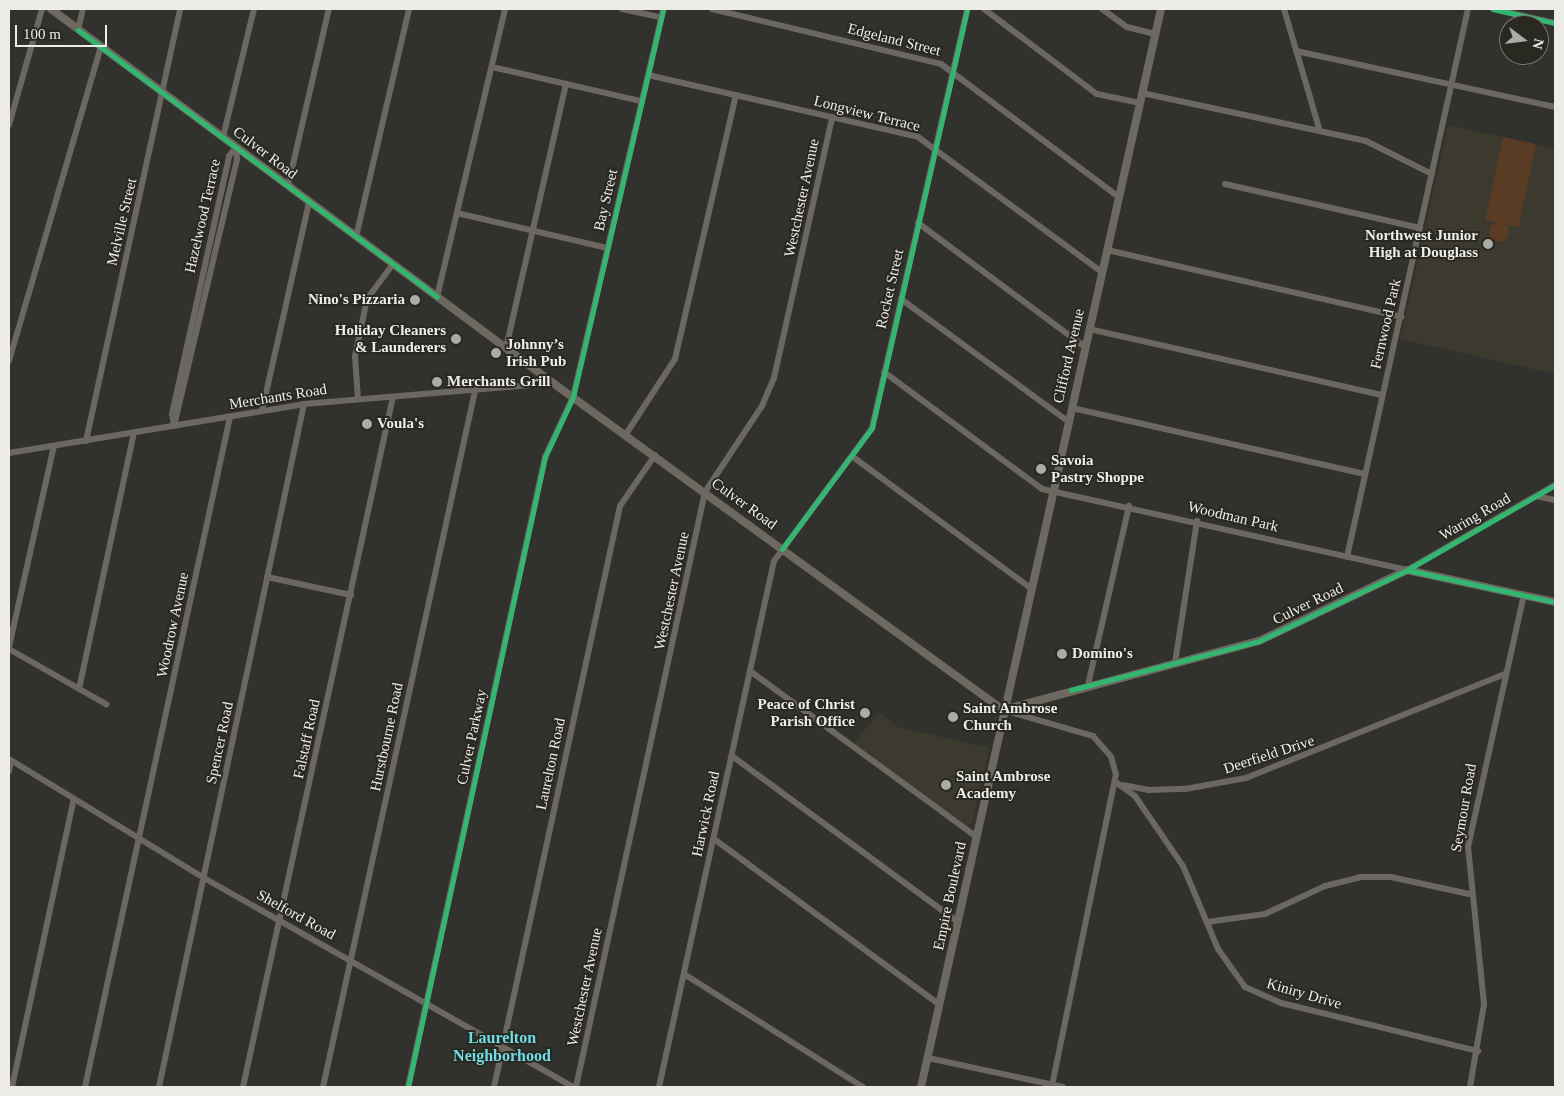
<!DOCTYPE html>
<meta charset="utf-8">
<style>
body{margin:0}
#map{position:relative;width:1564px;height:1096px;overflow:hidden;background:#31312d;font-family:Georgia,serif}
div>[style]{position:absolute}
.built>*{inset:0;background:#3c3a2e}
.green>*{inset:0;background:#5a3b24;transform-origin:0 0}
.round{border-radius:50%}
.minor>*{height:6px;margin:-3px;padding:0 3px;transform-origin:3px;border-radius:3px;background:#6c6861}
.major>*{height:8px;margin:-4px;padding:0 4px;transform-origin:4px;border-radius:4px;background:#6d6860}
.cycleway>*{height:5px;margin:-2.5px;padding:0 2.5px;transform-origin:2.5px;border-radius:2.5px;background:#33b770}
.dots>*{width:14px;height:14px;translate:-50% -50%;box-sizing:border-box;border:2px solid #292821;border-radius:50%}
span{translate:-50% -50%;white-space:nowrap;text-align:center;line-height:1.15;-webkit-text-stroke:4px #292821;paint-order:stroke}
.street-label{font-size:15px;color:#edece8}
.poi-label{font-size:15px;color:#edece8;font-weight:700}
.right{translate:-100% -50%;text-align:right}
.left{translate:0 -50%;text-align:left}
.neighbourhood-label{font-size:16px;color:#70dce6;font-weight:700}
.frame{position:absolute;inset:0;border:10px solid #edece8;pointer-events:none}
.north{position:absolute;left:1499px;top:15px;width:50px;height:50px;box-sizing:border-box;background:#292821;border:1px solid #777671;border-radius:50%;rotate:105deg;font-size:14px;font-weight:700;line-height:20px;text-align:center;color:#edece8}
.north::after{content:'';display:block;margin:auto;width:18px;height:22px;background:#ababa7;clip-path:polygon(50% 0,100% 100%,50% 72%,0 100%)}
.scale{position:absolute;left:15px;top:25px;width:92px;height:22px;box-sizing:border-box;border:2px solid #edece8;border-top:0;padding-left:6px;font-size:15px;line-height:18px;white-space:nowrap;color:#edece8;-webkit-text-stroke:4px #292821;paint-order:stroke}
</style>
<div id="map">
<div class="built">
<i style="clip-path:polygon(1448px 125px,1555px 149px,1555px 374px,1400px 339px)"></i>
<i style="clip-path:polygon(878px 712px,898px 727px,989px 748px,972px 824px,966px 825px,854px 744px)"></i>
</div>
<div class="green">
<i style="left:1503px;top:137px;width:34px;height:85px;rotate:12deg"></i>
<i class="round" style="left:1489px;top:222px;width:20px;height:20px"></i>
</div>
<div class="minor">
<i style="left:622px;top:9px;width:40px;rotate:12deg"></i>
<i style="left:712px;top:9px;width:236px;rotate:13.5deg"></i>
<i style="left:941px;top:64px;width:222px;rotate:36.8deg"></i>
<i style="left:984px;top:9px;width:141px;rotate:37deg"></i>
<i style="left:1097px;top:94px;width:44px;rotate:11.8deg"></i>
<i style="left:1102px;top:9px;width:31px;rotate:36deg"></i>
<i style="left:1127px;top:27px;width:30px;rotate:14deg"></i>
<i style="left:1284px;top:9px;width:127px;rotate:73.6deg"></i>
<i style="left:1493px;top:9px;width:64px;rotate:12.7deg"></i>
<i style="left:78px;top:30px;width:22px;rotate:-77deg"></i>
<i style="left:1296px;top:51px;width:265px;rotate:12.2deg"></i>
<i style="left:492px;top:67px;width:153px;rotate:12.9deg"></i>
<i style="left:648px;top:75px;width:277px;rotate:12.9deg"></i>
<i style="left:918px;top:137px;width:228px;rotate:36.3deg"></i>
<i style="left:1142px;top:93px;width:229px;rotate:12.1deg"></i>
<i style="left:1366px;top:141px;width:74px;rotate:26.6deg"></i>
<i style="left:9px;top:125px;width:121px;rotate:-74.1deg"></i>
<i style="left:223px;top:137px;width:132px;rotate:-76.4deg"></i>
<i style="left:1225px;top:184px;width:200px;rotate:12.7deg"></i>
<i style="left:288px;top:186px;width:182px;rotate:-77deg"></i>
<i style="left:457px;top:213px;width:155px;rotate:13.1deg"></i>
<i style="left:918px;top:223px;width:208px;rotate:36.6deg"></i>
<i style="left:356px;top:237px;width:234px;rotate:-76.9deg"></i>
<i style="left:1107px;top:250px;width:302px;rotate:12.8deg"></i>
<i style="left:437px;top:297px;width:296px;rotate:-76.7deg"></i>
<i style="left:901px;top:299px;width:208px;rotate:36.2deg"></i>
<i style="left:1089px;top:329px;width:300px;rotate:12.7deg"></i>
<i style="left:506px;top:348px;width:271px;rotate:-77.2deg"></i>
<i style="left:9px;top:361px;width:328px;rotate:-73.7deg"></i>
<i style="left:884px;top:372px;width:197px;rotate:36.5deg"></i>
<i style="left:1042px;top:489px;width:374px;rotate:12.5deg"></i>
<i style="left:1407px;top:570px;width:171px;rotate:-29.9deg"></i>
<i style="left:358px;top:399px;width:43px;rotate:-94deg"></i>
<i style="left:355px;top:356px;width:58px;rotate:-78.1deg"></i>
<i style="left:367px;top:299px;width:44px;rotate:-53.4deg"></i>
<i style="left:1072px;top:408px;width:300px;rotate:12.7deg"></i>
<i style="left:262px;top:411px;width:214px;rotate:-77.3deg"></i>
<i style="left:174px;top:426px;width:12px;rotate:-99deg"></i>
<i style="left:172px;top:414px;width:264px;rotate:-77.5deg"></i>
<i style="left:229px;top:156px;width:11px;rotate:-52deg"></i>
<i style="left:174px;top:426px;width:273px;rotate:-76.7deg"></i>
<i style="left:237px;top:160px;width:13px;rotate:-94deg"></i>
<i style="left:626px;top:434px;width:90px;rotate:-56.8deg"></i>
<i style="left:675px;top:359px;width:271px;rotate:-77deg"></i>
<i style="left:86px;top:441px;width:442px;rotate:-77.7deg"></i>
<i style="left:9px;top:453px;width:299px;rotate:-9.4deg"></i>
<i style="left:304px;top:404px;width:250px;rotate:-4.8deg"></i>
<i style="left:853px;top:457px;width:221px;rotate:36.4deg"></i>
<i style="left:1536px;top:496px;width:19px;rotate:12deg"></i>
<i style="left:1347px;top:557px;width:561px;rotate:-77.55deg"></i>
<i style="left:267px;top:577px;width:86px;rotate:12.1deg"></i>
<i style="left:9px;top:647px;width:206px;rotate:-77.4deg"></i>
<i style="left:9px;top:649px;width:112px;rotate:29.6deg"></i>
<i style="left:1175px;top:663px;width:144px;rotate:-81.2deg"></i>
<i style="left:750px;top:671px;width:281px;rotate:36.2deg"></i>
<i style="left:1088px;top:685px;width:184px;rotate:-77.1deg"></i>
<i style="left:79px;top:689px;width:262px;rotate:-77.9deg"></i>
<i style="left:1004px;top:710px;width:93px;rotate:16.3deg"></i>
<i style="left:1093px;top:736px;width:28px;rotate:49deg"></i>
<i style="left:1111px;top:757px;width:18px;rotate:74deg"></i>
<i style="left:1116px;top:774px;width:318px;rotate:101.6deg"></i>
<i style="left:732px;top:756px;width:280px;rotate:36.3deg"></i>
<i style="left:9px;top:759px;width:228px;rotate:31.4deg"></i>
<i style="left:204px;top:878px;width:425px;rotate:29.5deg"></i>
<i style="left:9px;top:771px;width:11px;rotate:-80deg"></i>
<i style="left:1117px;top:783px;width:22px;rotate:36deg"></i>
<i style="left:1135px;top:796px;width:85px;rotate:55.6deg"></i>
<i style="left:1183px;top:866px;width:90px;rotate:67.1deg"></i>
<i style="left:1218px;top:949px;width:47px;rotate:54.6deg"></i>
<i style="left:1245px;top:987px;width:39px;rotate:24deg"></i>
<i style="left:1281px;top:1003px;width:203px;rotate:13.7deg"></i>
<i style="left:1123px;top:785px;width:26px;rotate:11deg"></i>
<i style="left:1149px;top:790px;width:36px;rotate:-2deg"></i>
<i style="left:1185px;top:789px;width:62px;rotate:-10.2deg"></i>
<i style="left:1246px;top:778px;width:279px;rotate:-21.9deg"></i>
<i style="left:714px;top:839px;width:280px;rotate:36.3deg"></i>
<i style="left:1207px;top:922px;width:59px;rotate:-7.9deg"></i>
<i style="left:1265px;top:914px;width:66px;rotate:-25deg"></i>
<i style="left:1325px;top:886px;width:36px;rotate:-14deg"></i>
<i style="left:1360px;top:877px;width:31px"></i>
<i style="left:1391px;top:877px;width:80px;rotate:12.3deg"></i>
<i style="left:684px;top:974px;width:212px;rotate:32.3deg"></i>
<i style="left:928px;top:1058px;width:138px;rotate:12.1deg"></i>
<i style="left:12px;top:1087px;width:295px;rotate:-77.9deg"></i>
<i style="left:85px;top:1087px;width:686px;rotate:-77.79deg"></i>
<i style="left:159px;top:1087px;width:698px;rotate:-78.01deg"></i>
<i style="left:243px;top:1087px;width:706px;rotate:-77.74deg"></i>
<i style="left:323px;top:1087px;width:712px;rotate:-77.68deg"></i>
<i style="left:408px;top:1087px;width:645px;rotate:-77.73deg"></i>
<i style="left:545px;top:457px;width:66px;rotate:-65deg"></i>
<i style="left:573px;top:397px;width:398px;rotate:-76.9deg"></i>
<i style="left:494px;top:1087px;width:595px;rotate:-77.76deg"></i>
<i style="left:620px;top:506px;width:62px;rotate:-55.5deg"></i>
<i style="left:576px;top:1087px;width:609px;rotate:-77.77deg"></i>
<i style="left:705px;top:492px;width:103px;rotate:-56.5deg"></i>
<i style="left:762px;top:406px;width:30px;rotate:-67deg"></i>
<i style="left:774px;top:378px;width:266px;rotate:-77.4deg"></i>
<i style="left:659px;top:1087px;width:538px;rotate:-77.67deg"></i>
<i style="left:774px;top:561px;width:165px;rotate:-53.6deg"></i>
<i style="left:872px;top:428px;width:430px;rotate:-77.2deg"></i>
<i style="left:1470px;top:1087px;width:84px;rotate:-80.4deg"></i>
<i style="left:1484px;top:1004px;width:158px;rotate:-95.8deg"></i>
<i style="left:1468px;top:847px;width:258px;rotate:-77.5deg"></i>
</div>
<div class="major">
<i style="left:51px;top:9px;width:626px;rotate:36.69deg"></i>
<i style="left:553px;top:383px;width:556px;rotate:36deg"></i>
<i style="left:1003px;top:710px;width:265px;rotate:-15.1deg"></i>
<i style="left:1259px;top:641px;width:164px;rotate:-25.6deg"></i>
<i style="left:1407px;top:570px;width:151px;rotate:12.2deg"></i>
<i style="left:921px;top:1087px;width:1104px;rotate:-77.45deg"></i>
</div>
<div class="cycleway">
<i style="left:1493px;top:9px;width:64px;rotate:12.7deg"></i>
<i style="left:78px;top:30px;width:447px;rotate:36.6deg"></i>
<i style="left:782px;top:549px;width:151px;rotate:-53.4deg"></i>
<i style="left:872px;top:428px;width:430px;rotate:-77.2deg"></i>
<i style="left:1407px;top:570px;width:151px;rotate:12.2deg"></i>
<i style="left:1071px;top:690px;width:194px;rotate:-14.6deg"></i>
<i style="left:1259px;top:641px;width:164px;rotate:-25.6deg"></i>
<i style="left:1407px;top:570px;width:171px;rotate:-29.9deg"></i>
<i style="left:408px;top:1087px;width:645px;rotate:-77.73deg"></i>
<i style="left:545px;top:457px;width:66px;rotate:-65deg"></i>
<i style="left:573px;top:397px;width:398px;rotate:-76.9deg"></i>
</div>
<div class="dots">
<i style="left:1488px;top:244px;background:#ababa7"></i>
<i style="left:415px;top:300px;background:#ababa7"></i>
<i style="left:456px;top:339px;background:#ababa7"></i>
<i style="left:496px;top:353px;background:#ababa7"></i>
<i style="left:437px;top:382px;background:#ababa7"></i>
<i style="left:367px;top:424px;background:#ababa7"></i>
<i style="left:1041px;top:469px;background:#ababa7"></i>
<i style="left:1062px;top:654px;background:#ababa7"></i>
<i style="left:865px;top:713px;background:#ababa7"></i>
<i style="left:953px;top:717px;background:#ababa7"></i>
<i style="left:946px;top:785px;background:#ababa7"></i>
</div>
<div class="street-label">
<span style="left:894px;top:40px;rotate:14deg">Edgeland Street</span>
<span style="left:867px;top:114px;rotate:14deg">Longview Terrace</span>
<span style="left:265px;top:153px;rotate:37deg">Culver Road</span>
<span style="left:802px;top:198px;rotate:-78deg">Westchester Avenue</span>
<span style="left:606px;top:200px;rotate:-77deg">Bay Street</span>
<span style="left:203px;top:216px;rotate:-77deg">Hazelwood Terrace</span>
<span style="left:122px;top:222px;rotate:-77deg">Melville Street</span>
<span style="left:890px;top:289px;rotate:-77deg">Rocket Street</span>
<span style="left:1386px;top:324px;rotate:-77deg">Fernwood Park</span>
<span style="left:1069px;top:356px;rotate:-77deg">Clifford Avenue</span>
<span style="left:278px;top:397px;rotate:-9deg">Merchants Road</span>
<span style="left:744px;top:504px;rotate:36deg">Culver Road</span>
<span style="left:1233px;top:517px;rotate:13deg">Woodman Park</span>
<span style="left:1475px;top:517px;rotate:-30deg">Waring Road</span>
<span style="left:672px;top:591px;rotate:-78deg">Westchester Avenue</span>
<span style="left:1308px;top:604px;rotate:-26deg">Culver Road</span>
<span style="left:173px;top:625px;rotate:-78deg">Woodrow Avenue</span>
<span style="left:387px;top:737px;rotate:-78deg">Hurstbourne Road</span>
<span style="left:472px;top:737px;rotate:-78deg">Culver Parkway</span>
<span style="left:307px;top:739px;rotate:-78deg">Falstaff Road</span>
<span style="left:220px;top:743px;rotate:-78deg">Spencer Road</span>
<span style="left:1269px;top:755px;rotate:-18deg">Deerfield Drive</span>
<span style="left:551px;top:764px;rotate:-78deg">Laurelton Road</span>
<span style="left:1464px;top:808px;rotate:-80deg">Seymour Road</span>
<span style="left:706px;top:814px;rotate:-78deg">Harwick Road</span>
<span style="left:950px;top:896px;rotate:-78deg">Empire Boulevard</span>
<span style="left:296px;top:915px;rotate:29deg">Shelford Road</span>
<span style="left:585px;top:987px;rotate:-78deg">Westchester Avenue</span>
<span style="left:1304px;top:994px;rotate:16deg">Kiniry Drive</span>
</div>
<div class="poi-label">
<span class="right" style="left:1478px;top:244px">Northwest Junior<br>High at Douglass</span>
<span class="right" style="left:405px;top:300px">Nino's Pizzaria</span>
<span class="right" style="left:446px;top:339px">Holiday Cleaners<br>&amp; Launderers</span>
<span class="left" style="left:506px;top:353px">Johnny’s<br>Irish Pub</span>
<span class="left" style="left:447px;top:382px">Merchants Grill</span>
<span class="left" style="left:377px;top:424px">Voula's</span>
<span class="left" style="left:1051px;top:469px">Savoia<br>Pastry Shoppe</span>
<span class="left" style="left:1072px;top:654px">Domino's</span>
<span class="right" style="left:855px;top:713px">Peace of Christ<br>Parish Office</span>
<span class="left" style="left:963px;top:717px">Saint Ambrose<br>Church</span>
<span class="left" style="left:956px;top:785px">Saint Ambrose<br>Academy</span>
</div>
<div class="neighbourhood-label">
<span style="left:502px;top:1047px">Laurelton<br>Neighborhood</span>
</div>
<div class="frame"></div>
<div class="north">N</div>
<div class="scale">100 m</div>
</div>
